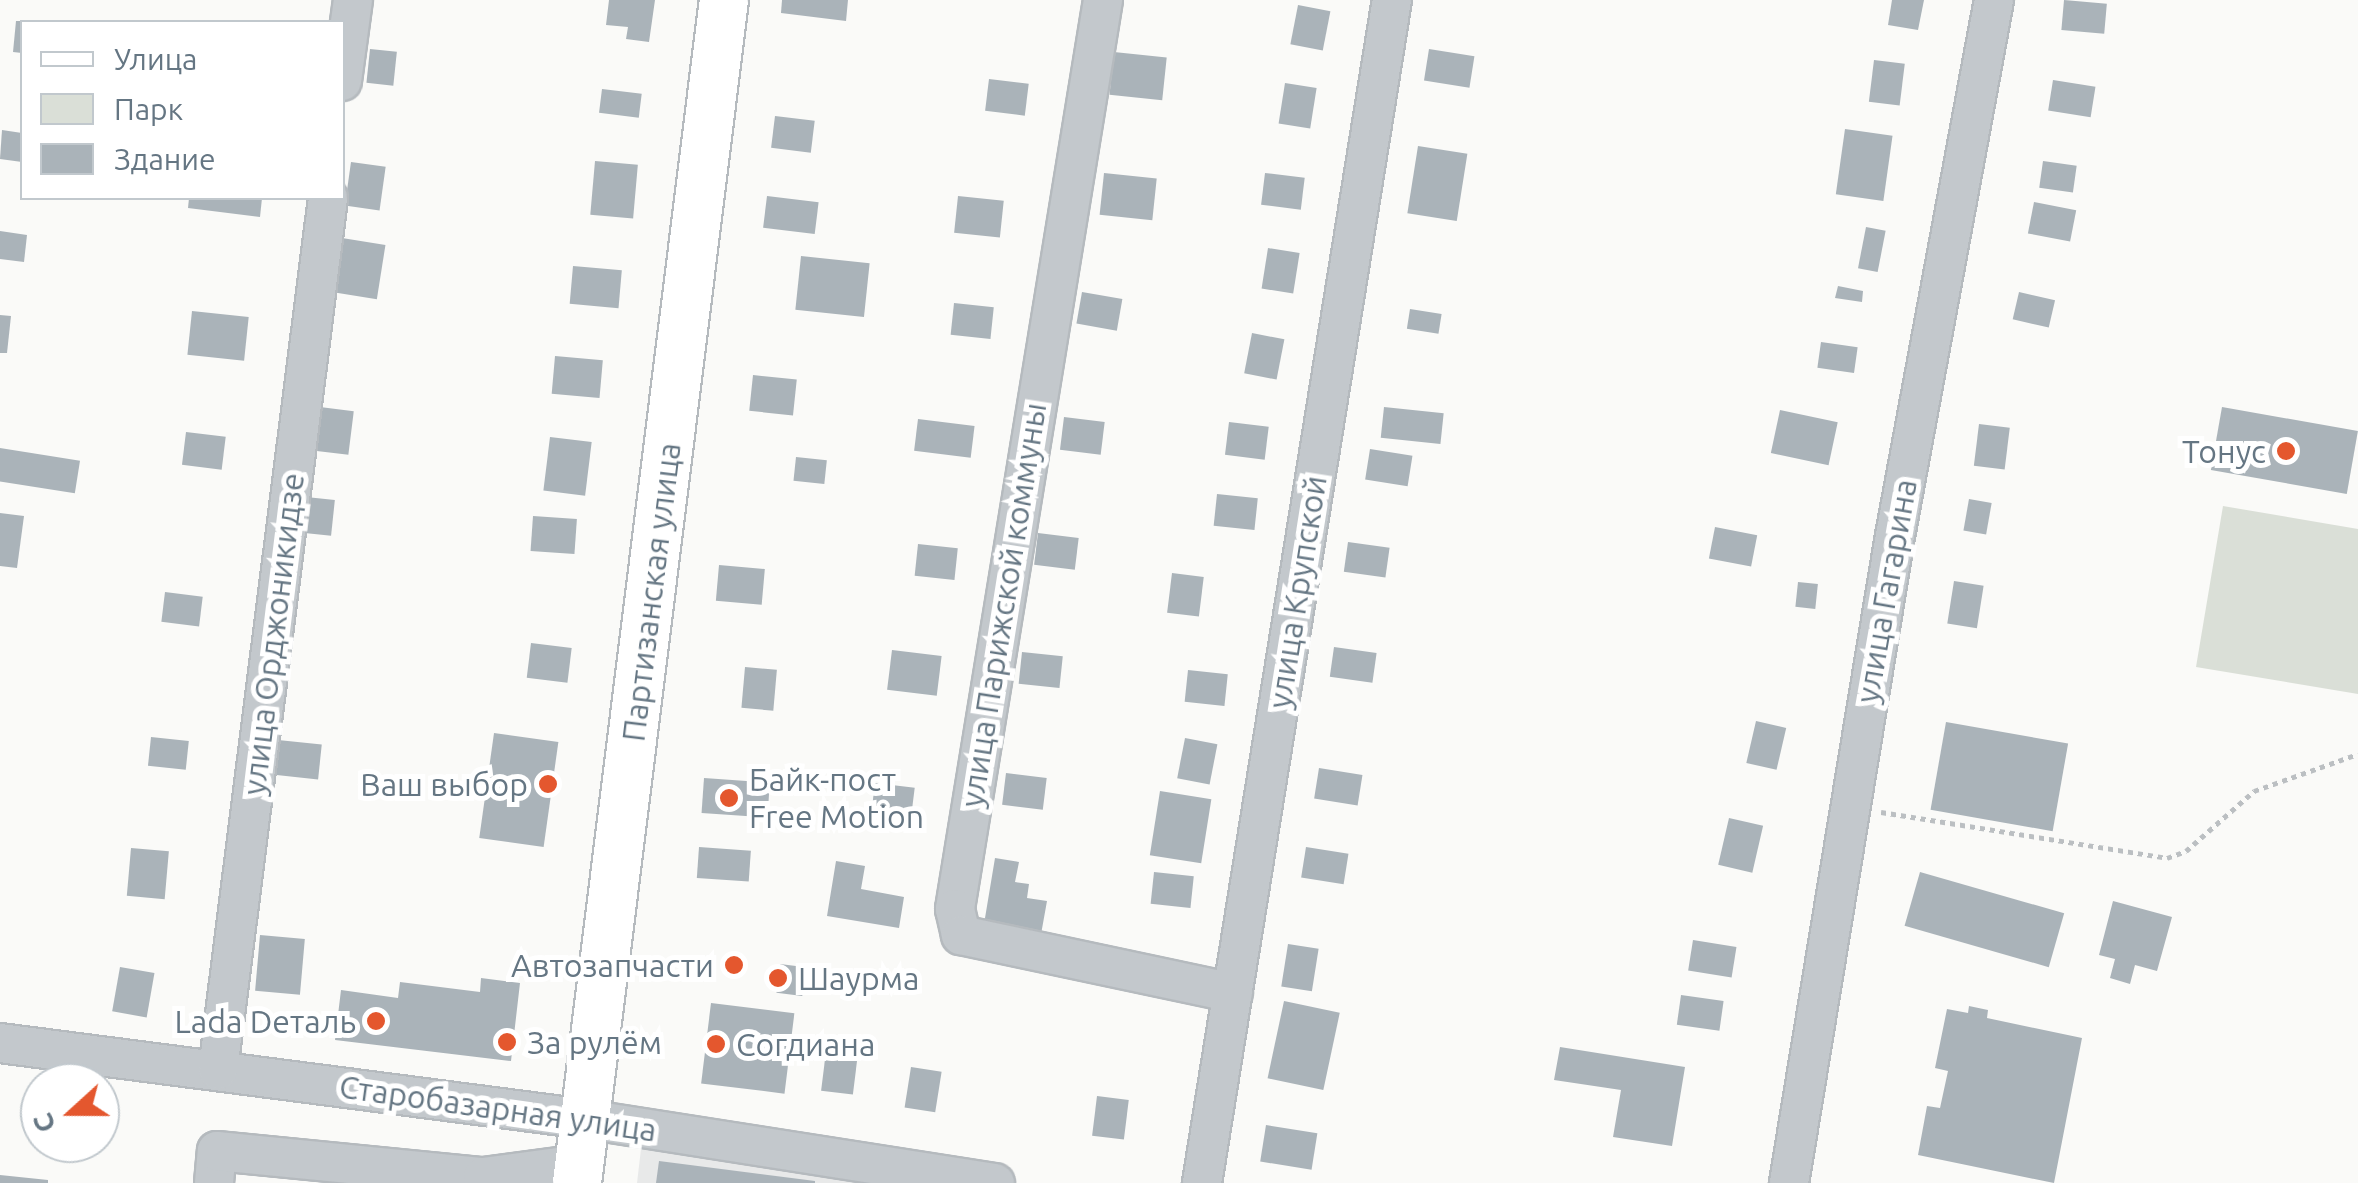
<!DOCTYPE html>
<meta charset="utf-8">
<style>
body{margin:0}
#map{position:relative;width:2358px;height:1183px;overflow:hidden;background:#fafaf8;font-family:Ubuntu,sans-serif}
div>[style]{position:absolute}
.built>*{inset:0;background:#e8e9e9}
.green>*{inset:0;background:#dadfd7}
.building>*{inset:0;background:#aab3b9;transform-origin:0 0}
.path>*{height:5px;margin-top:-2.5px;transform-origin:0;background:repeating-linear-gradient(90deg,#bbbfc2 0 5px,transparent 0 10px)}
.roads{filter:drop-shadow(2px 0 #b5babe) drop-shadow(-2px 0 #b5babe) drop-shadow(0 2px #b5babe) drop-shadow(0 -2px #b5babe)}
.minor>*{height:38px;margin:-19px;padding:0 19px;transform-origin:19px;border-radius:19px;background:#c3c8cc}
.major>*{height:48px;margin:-24px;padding:0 24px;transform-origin:24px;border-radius:24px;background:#fff}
.dots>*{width:28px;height:28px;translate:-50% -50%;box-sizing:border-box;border:5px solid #fff;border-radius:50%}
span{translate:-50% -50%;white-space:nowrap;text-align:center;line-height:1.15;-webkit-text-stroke:10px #fff;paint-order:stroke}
.poi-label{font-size:32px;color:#657683}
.right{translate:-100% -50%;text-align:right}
.left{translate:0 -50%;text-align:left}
.street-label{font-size:32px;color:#657683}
.legend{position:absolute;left:20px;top:20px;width:325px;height:180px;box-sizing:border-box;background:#fff;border:2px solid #c1c8cd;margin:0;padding:12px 18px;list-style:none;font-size:30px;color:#657683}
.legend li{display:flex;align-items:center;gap:20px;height:50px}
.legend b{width:50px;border:2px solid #c1c8cd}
.north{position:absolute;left:20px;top:1063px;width:100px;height:100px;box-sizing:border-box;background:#fff;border:2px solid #c1c8cd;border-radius:50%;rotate:249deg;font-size:28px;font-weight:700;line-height:40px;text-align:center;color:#657683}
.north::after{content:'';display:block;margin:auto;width:35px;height:45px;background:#e4572e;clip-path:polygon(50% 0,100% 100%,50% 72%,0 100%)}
</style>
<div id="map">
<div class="built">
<i style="clip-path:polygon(641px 1149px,880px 1183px,637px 1183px)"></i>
</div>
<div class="green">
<i style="clip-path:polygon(2223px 506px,2358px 529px,2358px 694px,2196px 667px)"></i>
</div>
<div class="building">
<i style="clip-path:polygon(609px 0,655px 0,649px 42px,626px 39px,628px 27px,606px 25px)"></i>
<i style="clip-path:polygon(782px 0,848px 0,846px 21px,781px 13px)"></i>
<i style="clip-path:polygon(1892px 0,1924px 0,1918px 30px,1888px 25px)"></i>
<i style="left:2064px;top:0;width:43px;height:30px;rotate:5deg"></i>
<i style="left:1298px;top:5px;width:33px;height:40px;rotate:11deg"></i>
<i style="clip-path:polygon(16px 21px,22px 21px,22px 53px,13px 52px)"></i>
<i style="left:370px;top:49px;width:27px;height:34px;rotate:6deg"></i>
<i style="left:1429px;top:49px;width:46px;height:32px;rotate:9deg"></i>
<i style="left:1114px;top:52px;width:53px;height:43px;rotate:6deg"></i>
<i style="left:1874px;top:60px;width:31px;height:42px;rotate:7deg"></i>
<i style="left:989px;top:79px;width:40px;height:32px;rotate:7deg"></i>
<i style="left:2053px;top:80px;width:43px;height:31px;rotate:9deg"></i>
<i style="left:1285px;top:83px;width:32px;height:41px;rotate:9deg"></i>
<i style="left:602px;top:89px;width:40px;height:24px;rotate:7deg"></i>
<i style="left:775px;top:116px;width:40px;height:32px;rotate:7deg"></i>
<i style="left:1845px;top:129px;width:48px;height:66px;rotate:8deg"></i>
<i style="clip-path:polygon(2px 130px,22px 133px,22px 162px,0 159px)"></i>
<i style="left:1418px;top:146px;width:50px;height:68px;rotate:9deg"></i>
<i style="left:595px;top:161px;width:43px;height:54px;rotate:5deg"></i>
<i style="left:2043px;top:161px;width:34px;height:27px;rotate:8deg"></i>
<i style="left:351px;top:162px;width:35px;height:44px;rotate:8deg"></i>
<i style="left:1104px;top:173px;width:53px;height:42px;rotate:6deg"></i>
<i style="left:1265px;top:173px;width:40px;height:32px;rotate:7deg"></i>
<i style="left:767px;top:196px;width:52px;height:32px;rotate:7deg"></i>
<i style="left:958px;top:196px;width:46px;height:37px;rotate:6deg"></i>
<i style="clip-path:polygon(189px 198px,262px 198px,260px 217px,188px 208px)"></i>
<i style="left:2034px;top:202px;width:43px;height:32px;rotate:11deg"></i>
<i style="left:1866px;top:227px;width:20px;height:42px;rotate:11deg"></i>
<i style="clip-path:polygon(0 231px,27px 235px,24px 262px,0 259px)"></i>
<i style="left:342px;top:238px;width:44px;height:55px;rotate:9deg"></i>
<i style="left:1268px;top:248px;width:32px;height:41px;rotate:9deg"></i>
<i style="left:801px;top:256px;width:69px;height:54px;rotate:6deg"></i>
<i style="left:573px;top:266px;width:49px;height:38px;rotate:5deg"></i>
<i style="clip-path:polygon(1838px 286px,1863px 291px,1862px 302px,1835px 298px)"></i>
<i style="left:1082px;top:292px;width:41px;height:32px;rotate:10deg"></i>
<i style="left:2019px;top:292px;width:37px;height:28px;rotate:13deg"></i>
<i style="left:954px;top:303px;width:40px;height:32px;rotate:6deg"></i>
<i style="left:1410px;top:309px;width:32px;height:20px;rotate:9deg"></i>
<i style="left:192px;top:311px;width:57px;height:44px;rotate:6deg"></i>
<i style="clip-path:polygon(0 315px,11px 316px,7px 353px,0 353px)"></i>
<i style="left:1252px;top:333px;width:33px;height:41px;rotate:11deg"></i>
<i style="left:1821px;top:342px;width:37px;height:26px;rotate:8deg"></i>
<i style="left:555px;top:356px;width:48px;height:38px;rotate:5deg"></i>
<i style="left:753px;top:375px;width:44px;height:36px;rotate:6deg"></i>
<i style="left:320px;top:407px;width:34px;height:44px;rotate:7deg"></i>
<i style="left:1384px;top:407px;width:60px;height:31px;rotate:6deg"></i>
<i style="left:2222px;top:407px;width:138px;height:64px;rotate:10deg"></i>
<i style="left:1780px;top:410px;width:59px;height:44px;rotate:12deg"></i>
<i style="left:1064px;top:417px;width:41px;height:33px;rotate:7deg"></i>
<i style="left:918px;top:419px;width:57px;height:32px;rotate:7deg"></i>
<i style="left:1229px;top:422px;width:40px;height:33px;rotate:7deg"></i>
<i style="left:1979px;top:424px;width:31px;height:42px;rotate:7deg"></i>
<i style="left:186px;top:432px;width:40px;height:33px;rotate:7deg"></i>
<i style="left:550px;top:437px;width:42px;height:54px;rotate:7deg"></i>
<i style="left:0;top:448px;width:81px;height:33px;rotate:9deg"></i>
<i style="left:1370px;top:449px;width:43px;height:31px;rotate:9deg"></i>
<i style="left:796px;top:457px;width:31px;height:24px;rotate:6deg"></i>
<i style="left:1217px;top:494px;width:41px;height:32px;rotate:6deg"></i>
<i style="left:306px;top:497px;width:29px;height:36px;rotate:6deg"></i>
<i style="left:1969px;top:499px;width:23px;height:32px;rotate:10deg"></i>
<i style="clip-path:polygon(0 513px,24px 516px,17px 568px,0 566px)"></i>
<i style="left:533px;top:516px;width:44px;height:35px;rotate:4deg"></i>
<i style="left:1715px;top:527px;width:43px;height:32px;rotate:11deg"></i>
<i style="left:1038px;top:533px;width:41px;height:32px;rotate:7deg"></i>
<i style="left:1348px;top:542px;width:42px;height:30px;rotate:8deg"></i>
<i style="left:918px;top:544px;width:40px;height:32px;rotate:6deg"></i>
<i style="left:719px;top:565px;width:46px;height:36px;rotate:5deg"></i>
<i style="left:1172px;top:573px;width:32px;height:40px;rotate:7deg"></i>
<i style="left:1954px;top:581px;width:30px;height:43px;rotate:9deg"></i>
<i style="left:1798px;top:582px;width:20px;height:25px;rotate:6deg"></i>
<i style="left:165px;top:592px;width:38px;height:30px;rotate:7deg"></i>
<i style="left:531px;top:643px;width:41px;height:35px;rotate:7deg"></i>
<i style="left:1334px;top:647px;width:43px;height:30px;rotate:8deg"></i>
<i style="left:892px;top:650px;width:50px;height:40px;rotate:7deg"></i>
<i style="left:1022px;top:652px;width:41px;height:32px;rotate:6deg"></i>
<i style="left:745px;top:667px;width:32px;height:41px;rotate:5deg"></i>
<i style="left:1188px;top:670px;width:40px;height:32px;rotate:6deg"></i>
<i style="left:1756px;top:721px;width:31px;height:43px;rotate:13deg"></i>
<i style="left:1946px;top:722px;width:124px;height:89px;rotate:10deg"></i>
<i style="left:494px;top:733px;width:65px;height:106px;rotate:8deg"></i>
<i style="left:151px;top:737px;width:38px;height:29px;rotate:6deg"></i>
<i style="left:1185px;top:738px;width:33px;height:41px;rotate:11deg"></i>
<i style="left:278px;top:740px;width:44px;height:35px;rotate:6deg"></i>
<i style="left:1319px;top:768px;width:44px;height:31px;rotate:9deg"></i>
<i style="left:1006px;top:773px;width:41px;height:32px;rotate:7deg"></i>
<i style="left:704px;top:778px;width:66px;height:35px;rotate:4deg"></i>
<i style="left:875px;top:783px;width:40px;height:32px;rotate:7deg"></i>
<i style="left:1160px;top:791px;width:52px;height:65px;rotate:9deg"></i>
<i style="left:1729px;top:818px;width:35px;height:48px;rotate:13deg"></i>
<i style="left:699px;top:847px;width:52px;height:31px;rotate:4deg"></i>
<i style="left:1306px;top:847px;width:43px;height:31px;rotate:9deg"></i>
<i style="left:131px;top:848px;width:38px;height:48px;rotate:5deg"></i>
<i style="clip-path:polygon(995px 858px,1019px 862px,1015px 882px,1029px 884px,1027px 898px,1047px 901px,1040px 940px,983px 930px)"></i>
<i style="clip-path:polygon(836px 861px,865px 866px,861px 889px,904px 897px,899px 928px,827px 916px)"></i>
<i style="left:1154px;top:872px;width:40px;height:32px;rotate:6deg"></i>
<i style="left:1920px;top:872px;width:150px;height:56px;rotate:16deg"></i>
<i style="clip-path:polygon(2113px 901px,2172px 917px,2157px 971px,2135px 965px,2130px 984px,2110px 978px,2115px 959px,2099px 955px)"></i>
<i style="left:260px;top:935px;width:45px;height:56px;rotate:5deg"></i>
<i style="left:1693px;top:940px;width:44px;height:31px;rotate:9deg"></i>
<i style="left:1288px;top:944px;width:31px;height:43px;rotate:9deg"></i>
<i style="left:780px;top:964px;width:26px;height:29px;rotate:7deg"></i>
<i style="left:120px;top:967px;width:35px;height:45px;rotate:10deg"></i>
<i style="clip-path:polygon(481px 978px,520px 983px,511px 1061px,335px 1040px,341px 990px,398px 998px,400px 982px,480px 992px)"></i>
<i style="left:1681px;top:995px;width:43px;height:30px;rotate:8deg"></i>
<i style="left:1284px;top:1001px;width:57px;height:79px;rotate:12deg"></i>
<i style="left:711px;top:1003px;width:84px;height:81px;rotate:7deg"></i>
<i style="clip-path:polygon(1969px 1006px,1988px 1010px,1987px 1018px,2082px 1038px,2054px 1183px,1918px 1155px,1927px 1106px,1940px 1108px,1948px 1071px,1935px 1068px,1947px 1009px,1968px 1013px)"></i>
<i style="clip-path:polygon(1560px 1047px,1685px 1067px,1672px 1146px,1613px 1137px,1621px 1090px,1554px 1080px)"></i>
<i style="left:826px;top:1051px;width:32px;height:40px;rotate:7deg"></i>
<i style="left:911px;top:1067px;width:31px;height:41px;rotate:9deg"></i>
<i style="left:1097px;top:1096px;width:32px;height:40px;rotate:7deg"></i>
<i style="left:1266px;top:1125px;width:52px;height:37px;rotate:9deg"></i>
<i style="clip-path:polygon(659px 1161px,815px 1181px,815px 1183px,656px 1183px)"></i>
<i style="clip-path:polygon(0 1175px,48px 1180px,48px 1183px,0 1183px)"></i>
</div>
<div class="path">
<i style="left:1881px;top:812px;width:290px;rotate:9.1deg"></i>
<i style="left:2167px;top:858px;width:20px;rotate:-20deg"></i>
<i style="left:2186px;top:851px;width:91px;rotate:-41.4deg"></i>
<i style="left:2254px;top:791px;width:110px;rotate:-19.6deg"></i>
</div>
<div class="roads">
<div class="minor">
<i style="left:1103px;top:0;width:921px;rotate:99.25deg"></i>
<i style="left:955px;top:909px;width:27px;rotate:77deg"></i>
<i style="left:961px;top:935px;width:278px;rotate:12deg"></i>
<i style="left:342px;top:81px;width:82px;rotate:-82.3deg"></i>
<i style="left:0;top:1043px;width:590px;rotate:7.4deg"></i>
<i style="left:585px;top:1119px;width:415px;rotate:8.9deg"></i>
<i style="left:218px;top:1070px;width:879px;rotate:-82.81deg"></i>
<i style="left:214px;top:1183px;width:32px;rotate:-85deg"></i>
<i style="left:217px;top:1151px;width:267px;rotate:5.6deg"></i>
<i style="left:483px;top:1177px;width:98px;rotate:-7.6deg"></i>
<i style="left:1202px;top:1183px;width:1198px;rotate:-80.88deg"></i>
<i style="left:1789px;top:1183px;width:656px;rotate:-80.7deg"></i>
<i style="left:1895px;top:536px;width:545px;rotate:-79.54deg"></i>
</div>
<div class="major">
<i style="left:577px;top:1183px;width:1192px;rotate:-82.92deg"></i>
</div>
</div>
<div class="dots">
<i style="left:2286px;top:451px;background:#e4572e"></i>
<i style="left:548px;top:784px;background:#e4572e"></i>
<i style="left:729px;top:798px;background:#e4572e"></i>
<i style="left:734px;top:965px;background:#e4572e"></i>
<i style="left:778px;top:978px;background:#e4572e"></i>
<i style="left:376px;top:1021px;background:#e4572e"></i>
<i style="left:507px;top:1042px;background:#e4572e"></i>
<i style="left:716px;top:1044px;background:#e4572e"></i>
</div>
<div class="poi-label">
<span class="right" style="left:2266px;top:451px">Тонус</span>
<span class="left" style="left:749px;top:798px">Байк-пост<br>Free Motion</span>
<span class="right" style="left:528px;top:784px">Ваш выбор</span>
<span class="right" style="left:714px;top:965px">Автозапчасти</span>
<span class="left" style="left:798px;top:978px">Шаурма</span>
<span class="right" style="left:356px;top:1021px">Lada Dеталь</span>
<span class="left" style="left:527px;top:1042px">За рулём</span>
<span class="left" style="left:736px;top:1044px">Согдиана</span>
</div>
<div class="street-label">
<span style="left:1886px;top:591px;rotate:-80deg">улица Гагарина</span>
<span style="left:651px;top:592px;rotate:-83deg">Партизанская улица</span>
<span style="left:1297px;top:592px;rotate:-81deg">улица Крупской</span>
<span style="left:1003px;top:605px;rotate:-81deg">улица Парижской коммуны</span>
<span style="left:273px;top:634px;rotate:-83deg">улица Орджоникидзе</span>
<span style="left:498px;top:1108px;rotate:8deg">Старобазарная улица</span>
</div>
<ul class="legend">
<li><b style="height:12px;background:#fff"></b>Улица</li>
<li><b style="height:28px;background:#dadfd7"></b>Парк</li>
<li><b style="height:28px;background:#aab3b9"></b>Здание</li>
</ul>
<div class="north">С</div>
</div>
